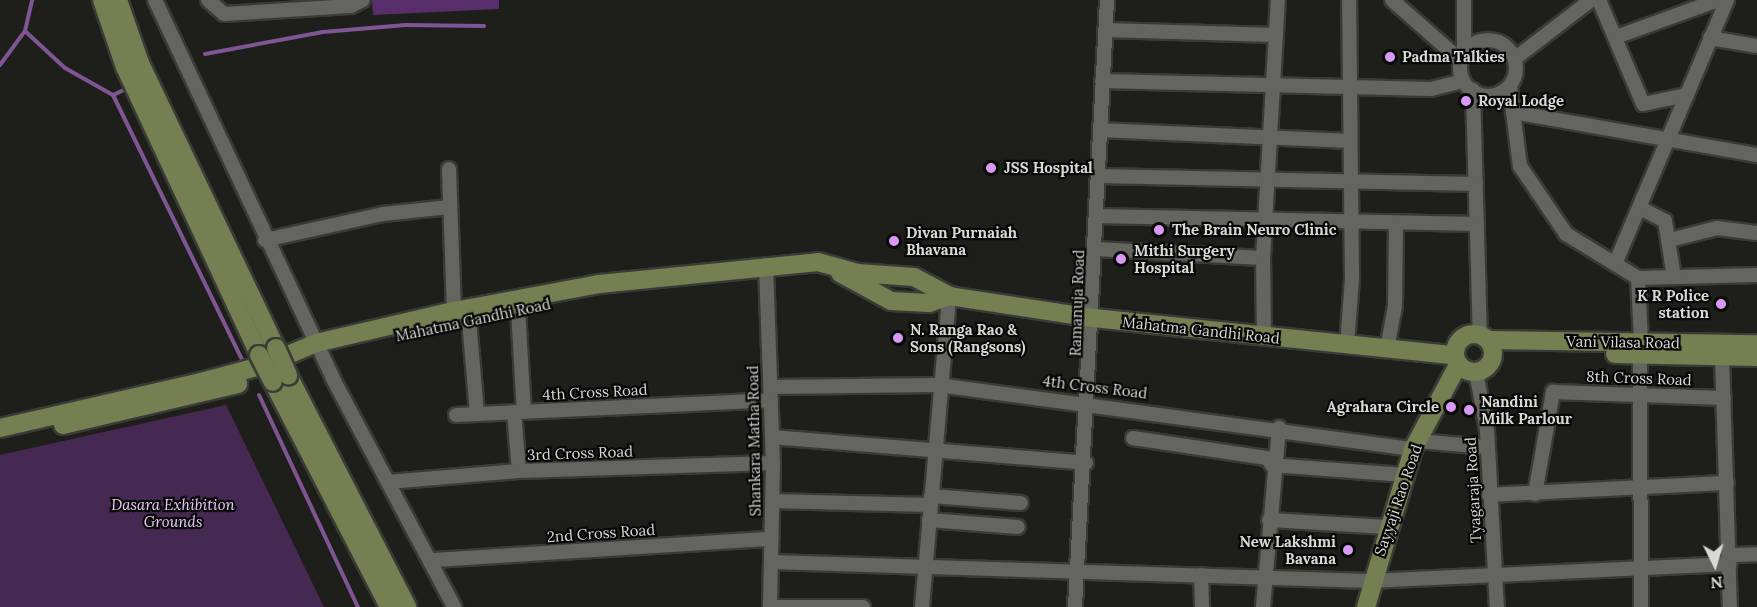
<!DOCTYPE html>
<style>
body{margin:0}
#map{position:relative;width:1757px;height:607px;overflow:hidden;background:#1e1f1a;font-family:Lora,serif}
div>[style]{position:absolute}
.green>*{inset:0;background:#462953}
.forest>*{inset:0;background:#572e69}
.stream>*{height:4px;margin:-2px;padding:0 2px;transform-origin:2px;border-radius:2px;background:#7f5593}
.roads{filter:drop-shadow(2px 0 #3a3b37) drop-shadow(-2px 0 #3a3b37) drop-shadow(0 2px #3a3b37) drop-shadow(0 -2px #3a3b37)}
.minor>*{height:14px;margin:-7px;padding:0 7px;transform-origin:7px;border-radius:7px;background:#64655f}
.minor>.ring{margin:-7px;padding:0;box-sizing:content-box;background:none;border:14px solid #64655f;border-radius:50%}
.major>*{height:18px;margin:-9px;padding:0 9px;transform-origin:9px;border-radius:9px;background:#757f51}
.major>.ring{margin:-9px;padding:0;box-sizing:content-box;background:none;border:18px solid #757f51;border-radius:50%}
.bridges{filter:drop-shadow(2px 0 #3a3b37) drop-shadow(-2px 0 #3a3b37) drop-shadow(0 2px #3a3b37) drop-shadow(0 -2px #3a3b37)}
.major-bridge>*{height:18px;margin:-9px;padding:0 9px;transform-origin:9px;border-radius:9px;background:#757f51}
.dots>*{width:16px;height:16px;translate:-50% -50%;box-sizing:border-box;border:3px solid #080907;border-radius:50%}
span{translate:-50% -50%;white-space:nowrap;text-align:center;line-height:1.15;-webkit-text-stroke:4.5px #080907;paint-order:stroke}
.poi-label{font-size:15px;color:#d8d9d6;font-weight:700}
.left{translate:0 -50%;text-align:left}
.right{translate:-100% -50%;text-align:right}
.street-label{font-size:15px;color:#d8d9d6}
.park-label{font-size:15px;color:#ecc8fe;font-style:italic}
.north{position:absolute;left:1685px;top:535px;width:60px;height:60px;-webkit-text-stroke:4px #080907;paint-order:stroke;rotate:175deg;font-size:16px;font-weight:700;line-height:24px;text-align:center;color:#d8d9d6}
.north::after{content:'';display:block;margin:auto;width:21px;height:27px;background:#d8d9d6;clip-path:polygon(50% 0,100% 100%,50% 72%,0 100%)}
</style>
<div id="map">
<div class="green">
<i style="clip-path:polygon(226px 405px,324px 607px,0 607px,0 455px)"></i>
</div>
<div class="forest">
<i style="clip-path:polygon(372px 0,499px 0,499px 9px,373px 15px)"></i>
</div>
<div class="stream">
<i style="left:25px;top:31px;width:54px;rotate:42.8deg"></i>
<i style="left:65px;top:68px;width:55px;rotate:29.4deg"></i>
<i style="left:113px;top:95px;width:298px;rotate:64deg"></i>
<i style="left:205px;top:54px;width:120px;rotate:-10.6deg"></i>
<i style="left:323px;top:32px;width:83px;rotate:-4.8deg"></i>
<i style="left:406px;top:25px;width:78px;rotate:0.7deg"></i>
<i style="left:0;top:65px;width:42px;rotate:-53.7deg"></i>
<i style="left:25px;top:31px;width:32px;rotate:-77deg"></i>
<i style="left:113px;top:95px;width:17px;rotate:-25deg"></i>
<i style="left:259px;top:395px;width:234px;rotate:65deg"></i>
</div>
<div class="roads">
<div class="minor">
<i style="left:155px;top:0;width:419px;rotate:64.8deg"></i>
<i style="left:333px;top:379px;width:258px;rotate:62deg"></i>
<i style="left:208px;top:0;width:21px;rotate:41deg"></i>
<i style="left:224px;top:14px;width:127px;rotate:-3.6deg"></i>
<i style="left:351px;top:6px;width:13px;rotate:-27deg"></i>
<i style="left:1392px;top:0;width:89px;rotate:41.4deg"></i>
<i style="left:1464px;top:0;width:51px;rotate:90deg"></i>
<i style="left:1599px;top:0;width:113px;rotate:67.1deg"></i>
<i style="left:1643px;top:104px;width:45px;rotate:-11.6deg"></i>
<i style="left:1105px;top:30px;width:171px;rotate:1.7deg"></i>
<i style="left:1616px;top:37px;width:109px;rotate:-19.9deg"></i>
<i style="left:1710px;top:38px;width:48px;rotate:9.7deg"></i>
<i class="ring" style="left:1460px;top:40px;width:42px;height:42px"></i>
<i style="left:1517px;top:57px;width:93px;rotate:-37.6deg"></i>
<i style="left:1102px;top:81px;width:329px;rotate:1.4deg"></i>
<i style="left:1431px;top:89px;width:32px;rotate:-14deg"></i>
<i style="left:1510px;top:87px;width:80px;rotate:82.8deg"></i>
<i style="left:1520px;top:166px;width:82px;rotate:55.9deg"></i>
<i style="left:1566px;top:234px;width:84px;rotate:31.4deg"></i>
<i style="left:1638px;top:278px;width:119px;rotate:-1.4deg"></i>
<i style="left:1473px;top:90px;width:245px;rotate:88.4deg"></i>
<i style="left:1513px;top:112px;width:248px;rotate:10deg"></i>
<i style="left:1100px;top:130px;width:250px;rotate:2.5deg"></i>
<i style="left:449px;top:169px;width:142px;rotate:88deg"></i>
<i style="left:1098px;top:176px;width:378px;rotate:1.2deg"></i>
<i style="left:1640px;top:208px;width:28px;rotate:27deg"></i>
<i style="left:1665px;top:221px;width:57px;rotate:80.9deg"></i>
<i style="left:1096px;top:216px;width:381px;rotate:1.2deg"></i>
<i style="left:265px;top:240px;width:121px;rotate:-12.4deg"></i>
<i style="left:383px;top:214px;width:67px;rotate:-6deg"></i>
<i style="left:1670px;top:240px;width:49px;rotate:-14.3deg"></i>
<i style="left:1717px;top:228px;width:40px;rotate:7.1deg"></i>
<i style="left:1095px;top:249px;width:168px;rotate:3.1deg"></i>
<i style="left:1615px;top:264px;width:287px;rotate:-67deg"></i>
<i style="left:766px;top:265px;width:198px;rotate:88deg"></i>
<i style="left:773px;top:463px;width:144px;rotate:91.2deg"></i>
<i style="left:1638px;top:278px;width:63px;rotate:87.3deg"></i>
<i style="left:518px;top:309px;width:103px;rotate:86.7deg"></i>
<i style="left:469px;top:320px;width:93px;rotate:85.1deg"></i>
<i style="left:1264px;top:336px;width:78px;rotate:-90.7deg"></i>
<i style="left:1263px;top:258px;width:258px;rotate:-86.7deg"></i>
<i style="left:1347px;top:345px;width:67px;rotate:-85.7deg"></i>
<i style="left:1352px;top:278px;width:278px;rotate:-90.6deg"></i>
<i style="left:1387px;top:349px;width:44px;rotate:-79.5deg"></i>
<i style="left:1395px;top:306px;width:83px;rotate:-89.3deg"></i>
<i style="left:1640px;top:354px;width:253px;rotate:89.8deg"></i>
<i style="left:1722px;top:356px;width:251px;rotate:88.2deg"></i>
<i style="left:1476px;top:372px;width:59px;rotate:79.3deg"></i>
<i style="left:1487px;top:430px;width:177px;rotate:86.8deg"></i>
<i style="left:771px;top:387px;width:167px;rotate:-0.7deg"></i>
<i style="left:938px;top:385px;width:479px;rotate:7.7deg"></i>
<i style="left:514px;top:412px;width:59px;rotate:85.2deg"></i>
<i style="left:456px;top:415px;width:315px;rotate:-2.7deg"></i>
<i style="left:772px;top:437px;width:315px;rotate:4.7deg"></i>
<i style="left:1133px;top:438px;width:135px;rotate:8.5deg"></i>
<i style="left:1267px;top:458px;width:9px;rotate:54deg"></i>
<i style="left:1272px;top:465px;width:133px;rotate:4.3deg"></i>
<i style="left:1418px;top:441px;width:68px;rotate:5deg"></i>
<i style="left:388px;top:482px;width:131px;rotate:-4.8deg"></i>
<i style="left:519px;top:471px;width:254px;rotate:-1.8deg"></i>
<i style="left:1535px;top:494px;width:104px;rotate:-80deg"></i>
<i style="left:1553px;top:392px;width:171px;rotate:2deg"></i>
<i style="left:1489px;top:495px;width:238px;rotate:-2.9deg"></i>
<i style="left:931px;top:496px;width:90px;rotate:4.4deg"></i>
<i style="left:773px;top:501px;width:157px;rotate:1.5deg"></i>
<i style="left:929px;top:520px;width:89px;rotate:4.5deg"></i>
<i style="left:1269px;top:520px;width:119px;rotate:3.4deg"></i>
<i style="left:1733px;top:555px;width:24px;rotate:-2deg"></i>
<i style="left:433px;top:560px;width:339px;rotate:-3.6deg"></i>
<i style="left:772px;top:562px;width:598px;rotate:1.82deg"></i>
<i style="left:1370px;top:581px;width:360px;rotate:-2.7deg"></i>
<i style="left:1201px;top:575px;width:32px;rotate:88deg"></i>
<i style="left:770px;top:607px;width:93px"></i>
<i style="left:922px;top:607px;width:312px;rotate:-85deg"></i>
<i style="left:1075px;top:607px;width:608px;rotate:-86.98deg"></i>
<i style="left:1263px;top:607px;width:180px;rotate:-84.9deg"></i>
</div>
<div class="major">
<i style="left:102px;top:0;width:71px;rotate:71.1deg"></i>
<i style="left:125px;top:67px;width:318px;rotate:65deg"></i>
<i style="left:118px;top:0;width:67px;rotate:70.8deg"></i>
<i style="left:140px;top:63px;width:316px;rotate:64.5deg"></i>
<i style="left:840px;top:273px;width:58px;rotate:28.8deg"></i>
<i style="left:891px;top:301px;width:38px;rotate:3deg"></i>
<i style="left:929px;top:303px;width:21px;rotate:-19deg"></i>
<i class="ring" style="left:1455px;top:334px;width:20px;height:20px"></i>
<i style="left:1489px;top:340px;width:268px;rotate:0.9deg"></i>
<i style="left:1615px;top:354px;width:142px;rotate:1.2deg"></i>
<i style="left:288px;top:375px;width:261px;rotate:62.8deg"></i>
<i style="left:273px;top:382px;width:253px;rotate:62.7deg"></i>
<i style="left:63px;top:425px;width:180px;rotate:-13.2deg"></i>
<i style="left:0;top:428px;width:206px;rotate:-12.9deg"></i>
<i style="left:201px;top:382px;width:65px;rotate:-15.1deg"></i>
<i style="left:264px;top:365px;width:56px;rotate:-22.9deg"></i>
<i style="left:316px;top:343px;width:142px;rotate:-13.1deg"></i>
<i style="left:454px;top:311px;width:147px;rotate:-10.5deg"></i>
<i style="left:599px;top:284px;width:220px;rotate:-5.7deg"></i>
<i style="left:818px;top:262px;width:41px;rotate:15.4deg"></i>
<i style="left:858px;top:273px;width:56px;rotate:4.1deg"></i>
<i style="left:914px;top:277px;width:40px;rotate:28deg"></i>
<i style="left:949px;top:296px;width:146px;rotate:8.7deg"></i>
<i style="left:1093px;top:318px;width:363px;rotate:5.9deg"></i>
<i style="left:1366px;top:607px;width:165px;rotate:-73.4deg"></i>
<i style="left:1413px;top:449px;width:95px;rotate:-61.8deg"></i>
</div>
</div>
<div class="bridges">
<div class="major-bridge">
<i style="left:276px;top:348px;width:30px;rotate:66deg"></i>
<i style="left:259px;top:355px;width:30px;rotate:63deg"></i>
</div>
</div>
<div class="dots">
<i style="left:1390px;top:57px;background:#d99af7"></i>
<i style="left:1466px;top:101px;background:#d99af7"></i>
<i style="left:991px;top:168px;background:#d99af7"></i>
<i style="left:1159px;top:230px;background:#d99af7"></i>
<i style="left:894px;top:241px;background:#d99af7"></i>
<i style="left:1121px;top:259px;background:#d99af7"></i>
<i style="left:1721px;top:304px;background:#d99af7"></i>
<i style="left:898px;top:338px;background:#d99af7"></i>
<i style="left:1451px;top:407px;background:#d99af7"></i>
<i style="left:1469px;top:410px;background:#d99af7"></i>
<i style="left:1348px;top:550px;background:#d99af7"></i>
</div>
<div class="poi-label">
<span class="left" style="left:1402px;top:57px">Padma Talkies</span>
<span class="left" style="left:1478px;top:101px">Royal Lodge</span>
<span class="left" style="left:1004px;top:168px">JSS Hospital</span>
<span class="left" style="left:1172px;top:230px">The Brain Neuro Clinic</span>
<span class="left" style="left:906px;top:241px">Divan Purnaiah<br>Bhavana</span>
<span class="left" style="left:1134px;top:259px">Mithi Surgery<br>Hospital</span>
<span class="right" style="left:1709px;top:304px">K R Police<br>station</span>
<span class="left" style="left:910px;top:338px">N. Ranga Rao &amp;<br>Sons (Rangsons)</span>
<span class="left" style="left:1481px;top:410px">Nandini<br>Milk Parlour</span>
<span class="right" style="left:1439px;top:407px">Agrahara Circle</span>
<span class="right" style="left:1336px;top:550px">New Lakshmi<br>Bavana</span>
</div>
<div class="street-label">
<span style="left:1077px;top:303px;rotate:-88deg">Ramanuja Road</span>
<span style="left:473px;top:320px;rotate:-12deg">Mahatma Gandhi Road</span>
<span style="left:1201px;top:330px;rotate:6deg">Mahatma Gandhi Road</span>
<span style="left:1623px;top:342px;rotate:1deg">Vani Vilasa Road</span>
<span style="left:1639px;top:378px;rotate:2deg">8th Cross Road</span>
<span style="left:1095px;top:387px;rotate:7deg">4th Cross Road</span>
<span style="left:595px;top:392px;rotate:-3deg">4th Cross Road</span>
<span style="left:754px;top:441px;rotate:-91deg">Shankara Matha Road</span>
<span style="left:580px;top:453px;rotate:-2deg">3rd Cross Road</span>
<span style="left:1473px;top:490px;rotate:-93deg">Tyagaraja Road</span>
<span style="left:1398px;top:500px;rotate:-71deg">Sayyaji Rao Road</span>
<span style="left:601px;top:533px;rotate:-4deg">2nd Cross Road</span>
</div>
<div class="park-label">
<span style="left:173px;top:513px">Dasara Exhibition<br>Grounds</span>
</div>
<div class="north">N</div>
</div>
